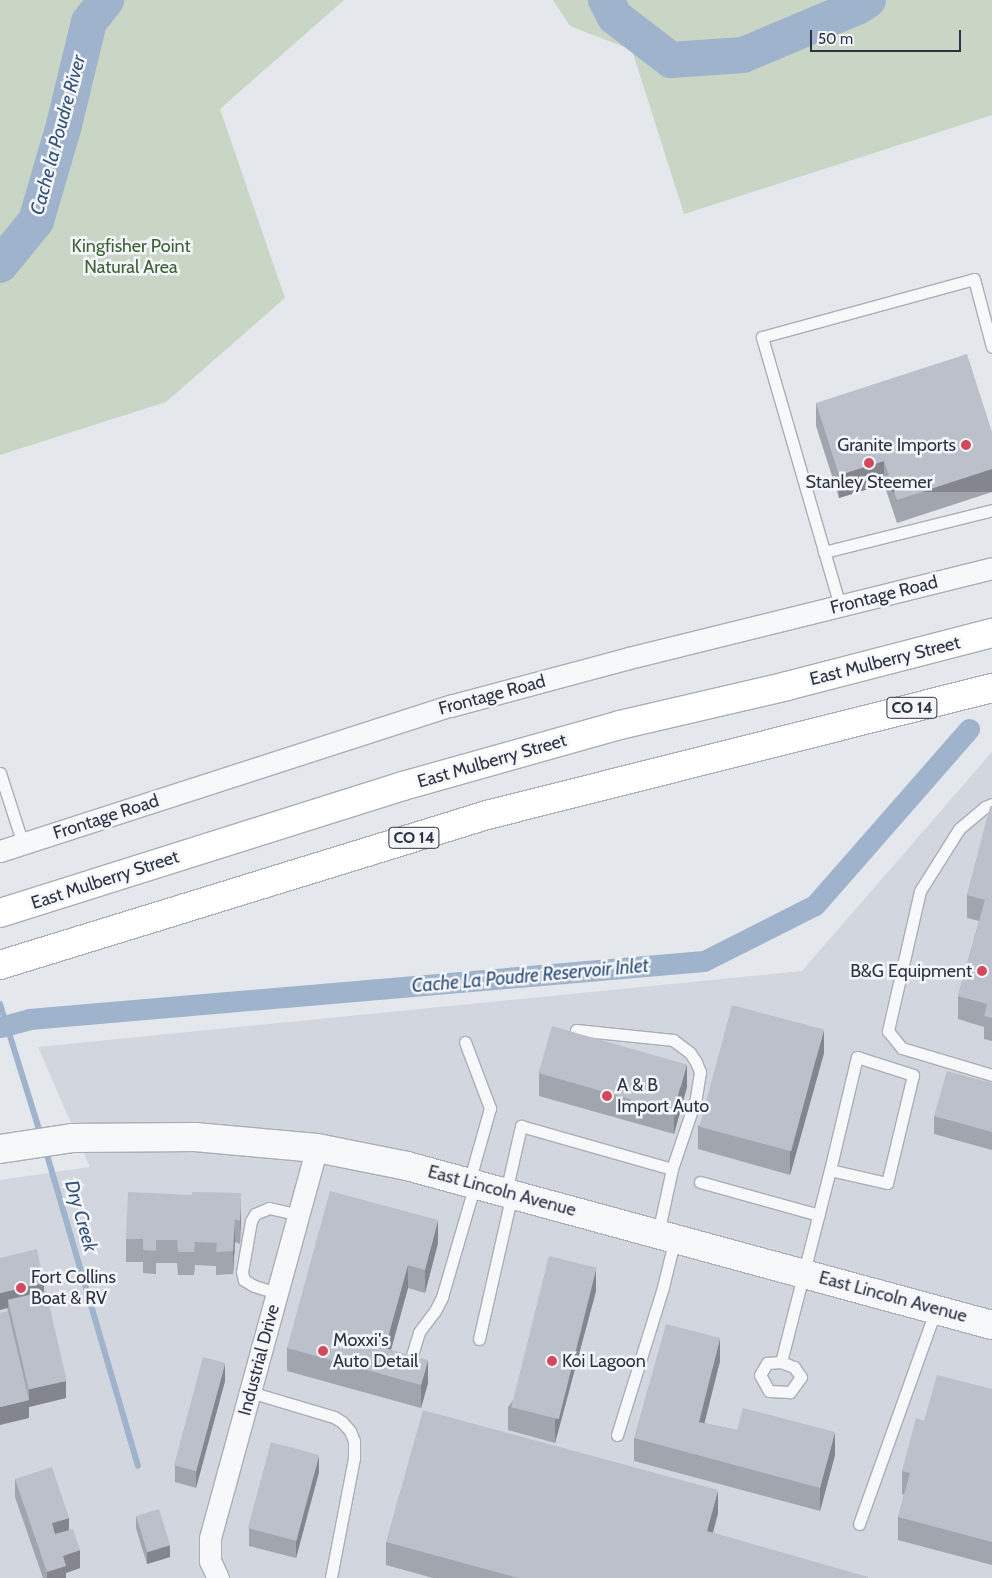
<!DOCTYPE html>
<style>
body{margin:0}
#map{position:relative;width:992px;height:1578px;overflow:hidden;background:#e4e7ec;font-family:Cabin,sans-serif}
div>[style]{position:absolute}
.built>*{inset:0;background:#d2d6de}
.green>*{inset:0;background:#c9d6c5}
.stream>*{height:6px;margin:-3px;padding:0 3px;transform-origin:3px;border-radius:3px;background:#9fb4cc}
.canal>*{height:21px;margin:-10.5px;padding:0 10.5px;transform-origin:10.5px;border-radius:10.5px;background:#9fb4cc}
.river>*{height:36px;margin:-18px;padding:0 18px;transform-origin:18px;border-radius:18px;background:#9fb4cc}
.roads{filter:drop-shadow(1px 0 #a9aeb7) drop-shadow(-1px 0 #a9aeb7) drop-shadow(0 1px #a9aeb7) drop-shadow(0 -1px #a9aeb7)}
.service>*{height:11px;margin:-5.5px;padding:0 5.5px;transform-origin:5.5px;border-radius:5.5px;background:#f7f8fa}
.minor>*{height:21px;margin:-10.5px;padding:0 10.5px;transform-origin:10.5px;border-radius:10.5px;background:#f7f8fa}
.tertiary>*{height:28px;margin:-14px;padding:0 14px;transform-origin:14px;border-radius:14px;background:#f7f8fa}
.trunk>*{height:28px;margin:-14px;padding:0 14px;transform-origin:14px;border-radius:14px;background:#fff}
.wall>*{inset:0;background:#a1a5ae}
.shaded-wall>*{inset:0;background:#83868d;transform-origin:0 0}
.building>*{inset:0;background:#bbc0ca;transform-origin:0 0}
.dots>*{width:14px;height:14px;translate:-50% -50%;box-sizing:border-box;border:2px solid #f4f6f9;border-radius:50%}
span{translate:-50% -50%;white-space:nowrap;text-align:center;line-height:1.15;-webkit-text-stroke:5px #f4f6f9;paint-order:stroke}
.shield-label span{padding:1px 4px;background:#f4f6f9;border:1px solid;border-radius:4px;-webkit-text-stroke-width:0}
.shield-label{font-size:16px;color:#2b3445;font-weight:700}
.park-label{font-size:18px;color:#3f6138}
.poi-label{font-size:18px;color:#2b3445}
.right{translate:-100% -50%;text-align:right}
.left{translate:0 -50%;text-align:left}
.street-label{font-size:18px;color:#2b3445}
.water-label{font-size:19px;color:#34527a;font-style:italic}
.scale{position:absolute;left:810px;top:30px;width:151px;height:22px;box-sizing:border-box;border:2px solid #2b3445;border-top:0;padding-left:6px;font-size:15px;line-height:18px;white-space:nowrap;color:#2b3445;-webkit-text-stroke:4px #f4f6f9;paint-order:stroke}
</style>
<div id="map">
<div class="built">
<i style="clip-path:polygon(992px 752px,992px 1578px,0 1578px,0 1180px,90px 1167px,38px 1047px,802px 971px)"></i>
</div>
<div class="green">
<i style="clip-path:polygon(0 0,344px 0,220px 109px,285px 298px,166px 402px,0 455px)"></i>
<i style="clip-path:polygon(553px 0,992px 0,992px 115px,684px 214px,632px 50px,570px 26px)"></i>
</div>
<div class="stream">
<i style="left:0;top:1004px;width:138px;rotate:72.7deg"></i>
<i style="left:45px;top:1148px;width:331px;rotate:73.7deg"></i>
</div>
<div class="canal">
<i style="left:0;top:1027px;width:30px;rotate:-15deg"></i>
<i style="left:29px;top:1019px;width:677px;rotate:-4.91deg"></i>
<i style="left:704px;top:961px;width:124px;rotate:-26.8deg"></i>
<i style="left:815px;top:905px;width:234px;rotate:-48.8deg"></i>
</div>
<div class="river">
<i style="left:606px;top:0;width:19px;rotate:62deg"></i>
<i style="left:615px;top:17px;width:71px;rotate:37.5deg"></i>
<i style="left:671px;top:60px;width:72px;rotate:-4deg"></i>
<i style="left:743px;top:55px;width:124px;rotate:-22.8deg"></i>
<i style="left:857px;top:7px;width:13px;rotate:-32deg"></i>
<i style="left:0;top:265px;width:57px;rotate:-50.7deg"></i>
<i style="left:36px;top:221px;width:100px;rotate:-73.7deg"></i>
<i style="left:64px;top:125px;width:106px;rotate:-76.4deg"></i>
<i style="left:89px;top:22px;width:28px;rotate:-52deg"></i>
</div>
<div class="roads">
<div class="service">
<i style="left:824px;top:552px;width:173px;rotate:-14deg"></i>
<i style="left:840px;top:606px;width:280px;rotate:-106.2deg"></i>
<i style="left:762px;top:337px;width:220px;rotate:-15.3deg"></i>
<i style="left:974px;top:279px;width:70px;rotate:75.2deg"></i>
<i style="left:0;top:773px;width:75px;rotate:72.1deg"></i>
<i style="left:992px;top:804px;width:8px;rotate:157deg"></i>
<i style="left:985px;top:807px;width:34px;rotate:140deg"></i>
<i style="left:959px;top:829px;width:73px;rotate:122.2deg"></i>
<i style="left:920px;top:891px;width:144px;rotate:102.9deg"></i>
<i style="left:888px;top:1031px;width:22px;rotate:51deg"></i>
<i style="left:902px;top:1048px;width:94px;rotate:16.7deg"></i>
<i style="left:576px;top:1030px;width:98px;rotate:5.9deg"></i>
<i style="left:673px;top:1040px;width:21px;rotate:37deg"></i>
<i style="left:690px;top:1053px;width:11px;rotate:56deg"></i>
<i style="left:696px;top:1062px;width:11px;rotate:68deg"></i>
<i style="left:700px;top:1072px;width:26px;rotate:99deg"></i>
<i style="left:696px;top:1098px;width:75px;rotate:108.7deg"></i>
<i style="left:465px;top:1042px;width:71px;rotate:69.3deg"></i>
<i style="left:490px;top:1108px;width:77px;rotate:105.8deg"></i>
<i style="left:700px;top:1182px;width:123px;rotate:15.5deg"></i>
<i style="left:506px;top:1192px;width:68px;rotate:-77.2deg"></i>
<i style="left:521px;top:1126px;width:157px;rotate:15.9deg"></i>
<i style="left:672px;top:1169px;width:66px;rotate:102.3deg"></i>
<i style="left:277px;top:1293px;width:24px;rotate:-163deg"></i>
<i style="left:254px;top:1286px;width:12px;rotate:-149deg"></i>
<i style="left:244px;top:1280px;width:8px;rotate:-104deg"></i>
<i style="left:242px;top:1272px;width:52px;rotate:-80deg"></i>
<i style="left:251px;top:1221px;width:8px;rotate:-60deg"></i>
<i style="left:255px;top:1214px;width:15px;rotate:-23deg"></i>
<i style="left:269px;top:1208px;width:31px;rotate:13deg"></i>
<i style="left:479px;top:1339px;width:149px;rotate:-77.2deg"></i>
<i style="left:781px;top:1362px;width:14px;rotate:21deg"></i>
<i style="left:794px;top:1367px;width:12px;rotate:55deg"></i>
<i style="left:801px;top:1377px;width:19px;rotate:126deg"></i>
<i style="left:790px;top:1392px;width:21px;rotate:-177deg"></i>
<i style="left:769px;top:1391px;width:18px;rotate:-119deg"></i>
<i style="left:760px;top:1375px;width:14px;rotate:-60deg"></i>
<i style="left:767px;top:1363px;width:14px;rotate:-4deg"></i>
<i style="left:781px;top:1362px;width:198px;rotate:-75.7deg"></i>
<i style="left:830px;top:1170px;width:116px;rotate:-76.6deg"></i>
<i style="left:857px;top:1057px;width:59px;rotate:17.8deg"></i>
<i style="left:913px;top:1075px;width:111px;rotate:103.5deg"></i>
<i style="left:887px;top:1183px;width:58px;rotate:-167.2deg"></i>
<i style="left:409px;top:1365px;width:34px;rotate:-73deg"></i>
<i style="left:419px;top:1332px;width:26px;rotate:-53deg"></i>
<i style="left:435px;top:1311px;width:16px;rotate:-63deg"></i>
<i style="left:442px;top:1297px;width:118px;rotate:-73.7deg"></i>
<i style="left:250px;top:1392px;width:88px;rotate:16.6deg"></i>
<i style="left:334px;top:1417px;width:9px;rotate:32deg"></i>
<i style="left:342px;top:1422px;width:12px;rotate:48deg"></i>
<i style="left:350px;top:1431px;width:11px;rotate:68deg"></i>
<i style="left:354px;top:1441px;width:17px;rotate:90deg"></i>
<i style="left:354px;top:1458px;width:122px;rotate:100.9deg"></i>
<i style="left:617px;top:1435px;width:155px;rotate:-72.7deg"></i>
<i style="left:663px;top:1287px;width:50px;rotate:-76.2deg"></i>
<i style="left:859px;top:1524px;width:228px;rotate:-70.3deg"></i>
</div>
<div class="minor">
<i style="left:0;top:851px;width:473px;rotate:-17.9deg"></i>
<i style="left:450px;top:706px;width:185px;rotate:-15deg"></i>
<i style="left:629px;top:658px;width:374px;rotate:-13.9deg"></i>
<i style="left:218px;top:1578px;width:19px;rotate:-115deg"></i>
<i style="left:210px;top:1561px;width:23px;rotate:-90deg"></i>
<i style="left:210px;top:1538px;width:404px;rotate:-74.7deg"></i>
</div>
<div class="tertiary">
<i style="left:0;top:1149px;width:74px;rotate:-8.6deg"></i>
<i style="left:73px;top:1138px;width:122px;rotate:-0.5deg"></i>
<i style="left:195px;top:1137px;width:122px;rotate:5.2deg"></i>
<i style="left:317px;top:1148px;width:92px;rotate:11.3deg"></i>
<i style="left:407px;top:1166px;width:606px;rotate:15.21deg"></i>
</div>
<div class="trunk">
<i style="left:0;top:913px;width:423px;rotate:-17.5deg"></i>
<i style="left:403px;top:786px;width:225px;rotate:-15.7deg"></i>
<i style="left:620px;top:725px;width:171px;rotate:-13.1deg"></i>
<i style="left:787px;top:686px;width:212px;rotate:-14.5deg"></i>
<i style="left:0;top:965px;width:510px;rotate:-17.12deg"></i>
<i style="left:487px;top:815px;width:521px;rotate:-14.12deg"></i>
</div>
</div>
<div class="wall">
<i style="clip-path:polygon(816px 403px,992px 432px,992px 492px,897px 523px,884px 484px,839px 498px,816px 426px)"></i>
<i style="clip-path:polygon(992px 806px,992px 1041px,984px 1039px,984px 1027px,958px 1019px,958px 996px,979px 921px,967px 918px,967px 895px)"></i>
<i style="clip-path:polygon(824px 1053px,790px 1175px,698px 1149px,698px 1126px)"></i>
<i style="clip-path:polygon(539px 1073px,687px 1087px,674px 1134px,539px 1096px)"></i>
<i style="clip-path:polygon(992px 1083px,992px 1150px,934px 1134px,934px 1116px)"></i>
<i style="clip-path:polygon(241px 1216px,240px 1244px,235px 1242px,233px 1274px,216px 1275px,216px 1266px,195px 1265px,194px 1275px,178px 1275px,177px 1263px,156px 1263px,156px 1274px,143px 1273px,143px 1262px,126px 1262px,126px 1239px)"></i>
<i style="clip-path:polygon(438px 1243px,425px 1293px,408px 1288px,391px 1350px,428px 1383px,421px 1408px,287px 1371px,287px 1348px)"></i>
<i style="clip-path:polygon(0 1258px,44px 1292px,66px 1398px,29px 1407px,29px 1418px,8px 1312px)"></i>
<i style="clip-path:polygon(596px 1291px,555px 1443px,508px 1430px,508px 1407px)"></i>
<i style="clip-path:polygon(720px 1361px,704px 1423px,737px 1430px,835px 1455px,820px 1511px,634px 1461px,634px 1438px)"></i>
<i style="clip-path:polygon(225px 1381px,196px 1488px,175px 1482px,175px 1465px)"></i>
<i style="clip-path:polygon(992px 1389px,992px 1565px,898px 1540px,898px 1517px,904px 1495px,902px 1494px,902px 1471px,924px 1421px)"></i>
<i style="clip-path:polygon(319px 1472px,296px 1558px,249px 1546px,249px 1528px)"></i>
<i style="clip-path:polygon(15px 1479px,69px 1530px,80px 1568px,66px 1573px,66px 1578px,43px 1578px,15px 1497px)"></i>
<i style="clip-path:polygon(718px 1513px,713px 1533px,868px 1578px,433px 1578px,386px 1565px,386px 1542px)"></i>
<i style="clip-path:polygon(136px 1516px,170px 1557px,147px 1564px,136px 1528px)"></i>
</div>
<div class="shaded-wall">
<i style="clip-path:polygon(884px 461px,884px 484px,839px 498px,839px 475px)"></i>
<i style="left:992px;top:469px;width:23px;height:100px;rotate:90deg"></i>
<i style="clip-path:polygon(824px 1030px,824px 1053px,790px 1175px,790px 1152px)"></i>
<i style="clip-path:polygon(687px 1064px,687px 1087px,674px 1134px,674px 1111px)"></i>
<i style="clip-path:polygon(241px 1193px,241px 1216px,240px 1244px,240px 1221px)"></i>
<i style="clip-path:polygon(235px 1219px,235px 1242px,233px 1274px,233px 1251px)"></i>
<i style="clip-path:polygon(438px 1220px,438px 1243px,425px 1293px,425px 1270px)"></i>
<i style="clip-path:polygon(408px 1265px,408px 1288px,385px 1371px,385px 1348px)"></i>
<i style="clip-path:polygon(596px 1268px,596px 1291px,555px 1443px,555px 1420px)"></i>
<i style="clip-path:polygon(44px 1283px,44px 1300px,8px 1300px,8px 1308px,0 1310px,0 1293px)"></i>
<i style="clip-path:polygon(720px 1338px,720px 1361px,699px 1445px,699px 1422px)"></i>
<i style="clip-path:polygon(428px 1360px,428px 1383px,421px 1408px,421px 1385px)"></i>
<i style="clip-path:polygon(225px 1363px,225px 1381px,196px 1488px,196px 1470px)"></i>
<i style="clip-path:polygon(66px 1381px,66px 1398px,29px 1407px,29px 1418px,0 1425px,0 1407px,29px 1400px,29px 1389px)"></i>
<i style="clip-path:polygon(835px 1432px,835px 1455px,820px 1511px,820px 1488px)"></i>
<i style="clip-path:polygon(319px 1455px,319px 1472px,296px 1558px,296px 1541px)"></i>
<i style="clip-path:polygon(718px 1490px,718px 1513px,707px 1554px,707px 1531px)"></i>
<i style="clip-path:polygon(69px 1518px,69px 1535px,52px 1541px,52px 1523px)"></i>
<i style="clip-path:polygon(170px 1545px,170px 1557px,147px 1564px,147px 1552px)"></i>
<i style="clip-path:polygon(80px 1550px,80px 1568px,66px 1573px,66px 1578px,47px 1578px,47px 1572px,63px 1556px)"></i>
</div>
<div class="building">
<i style="clip-path:polygon(967px 354px,992px 432px,992px 469px,897px 500px,884px 461px,839px 475px,816px 403px)"></i>
<i style="clip-path:polygon(990px 806px,992px 806px,992px 1018px,984px 1016px,987px 1004px,958px 996px,985px 900px,967px 895px)"></i>
<i style="left:732px;top:1005px;width:95px;height:126px;rotate:15deg"></i>
<i style="left:552px;top:1026px;width:140px;height:49px;rotate:16deg"></i>
<i style="clip-path:polygon(947px 1071px,992px 1083px,992px 1132px,934px 1116px)"></i>
<i style="clip-path:polygon(330px 1191px,438px 1220px,425px 1270px,408px 1265px,385px 1348px,428px 1360px,421px 1385px,287px 1348px)"></i>
<i style="clip-path:polygon(128px 1192px,192px 1195px,192px 1192px,241px 1193px,240px 1221px,235px 1219px,233px 1251px,216px 1252px,217px 1243px,195px 1242px,194px 1252px,178px 1252px,177px 1240px,156px 1240px,156px 1251px,143px 1250px,143px 1239px,126px 1239px)"></i>
<i style="clip-path:polygon(37px 1249px,44px 1283px,0 1293px,0 1258px)"></i>
<i style="left:549px;top:1256px;width:49px;height:156px;rotate:14deg"></i>
<i style="left:46px;top:1291px;width:92px;height:39px;rotate:77deg"></i>
<i style="clip-path:polygon(8px 1311px,29px 1400px,0 1407px,0 1313px)"></i>
<i style="clip-path:polygon(666px 1324px,720px 1338px,699px 1422px,737px 1430px,743px 1408px,835px 1432px,820px 1488px,634px 1438px)"></i>
<i style="left:203px;top:1357px;width:23px;height:112px;rotate:15deg"></i>
<i style="clip-path:polygon(937px 1375px,992px 1389px,992px 1542px,898px 1517px,910px 1473px,902px 1471px,916px 1418px,924px 1421px)"></i>
<i style="clip-path:polygon(423px 1410px,718px 1490px,707px 1531px,868px 1577px,868px 1578px,518px 1578px,386px 1542px)"></i>
<i style="left:271px;top:1442px;width:50px;height:89px;rotate:15deg"></i>
<i style="clip-path:polygon(52px 1467px,69px 1518px,52px 1523px,55px 1534px,73px 1529px,80px 1550px,63px 1556px,66px 1566px,47px 1572px,15px 1479px)"></i>
<i style="left:159px;top:1509px;width:38px;height:24px;rotate:73deg"></i>
</div>
<div class="dots">
<i style="left:966px;top:445px;background:#d1495b"></i>
<i style="left:869px;top:463px;background:#d1495b"></i>
<i style="left:982px;top:971px;background:#d1495b"></i>
<i style="left:607px;top:1096px;background:#d1495b"></i>
<i style="left:21px;top:1288px;background:#d1495b"></i>
<i style="left:323px;top:1351px;background:#d1495b"></i>
<i style="left:552px;top:1361px;background:#d1495b"></i>
</div>
<div class="shield-label">
<span style="left:912px;top:708px">CO 14</span>
<span style="left:414px;top:838px">CO 14</span>
</div>
<div class="park-label">
<span style="left:131px;top:257px">Kingfisher Point<br>Natural Area</span>
</div>
<div class="poi-label">
<span class="right" style="left:956px;top:445px">Granite Imports</span>
<span style="left:869px;top:482px">Stanley Steemer</span>
<span class="right" style="left:972px;top:971px">B&amp;G Equipment</span>
<span class="left" style="left:617px;top:1096px">A &amp; B<br>Import Auto</span>
<span class="left" style="left:31px;top:1288px">Fort Collins<br>Boat &amp; RV</span>
<span class="left" style="left:333px;top:1351px">Moxxi's<br>Auto Detail</span>
<span class="left" style="left:562px;top:1361px">Koi Lagoon</span>
</div>
<div class="street-label">
<span style="left:884px;top:595px;rotate:-14deg">Frontage Road</span>
<span style="left:885px;top:661px;rotate:-14deg">East Mulberry Street</span>
<span style="left:492px;top:695px;rotate:-15deg">Frontage Road</span>
<span style="left:492px;top:761px;rotate:-16deg">East Mulberry Street</span>
<span style="left:106px;top:817px;rotate:-18deg">Frontage Road</span>
<span style="left:105px;top:880px;rotate:-18deg">East Mulberry Street</span>
<span style="left:502px;top:1191px;rotate:15deg">East Lincoln Avenue</span>
<span style="left:893px;top:1297px;rotate:15deg">East Lincoln Avenue</span>
<span style="left:259px;top:1360px;rotate:-75deg">Industrial Drive</span>
</div>
<div class="water-label">
<span style="left:58px;top:135px;rotate:-75deg">Cache la Poudre River</span>
<span style="left:530px;top:976px;rotate:-5deg">Cache La Poudre Reservoir Inlet</span>
<span style="left:81px;top:1216px;rotate:74deg">Dry Creek</span>
</div>
<div class="scale">50 m</div>
</div>
